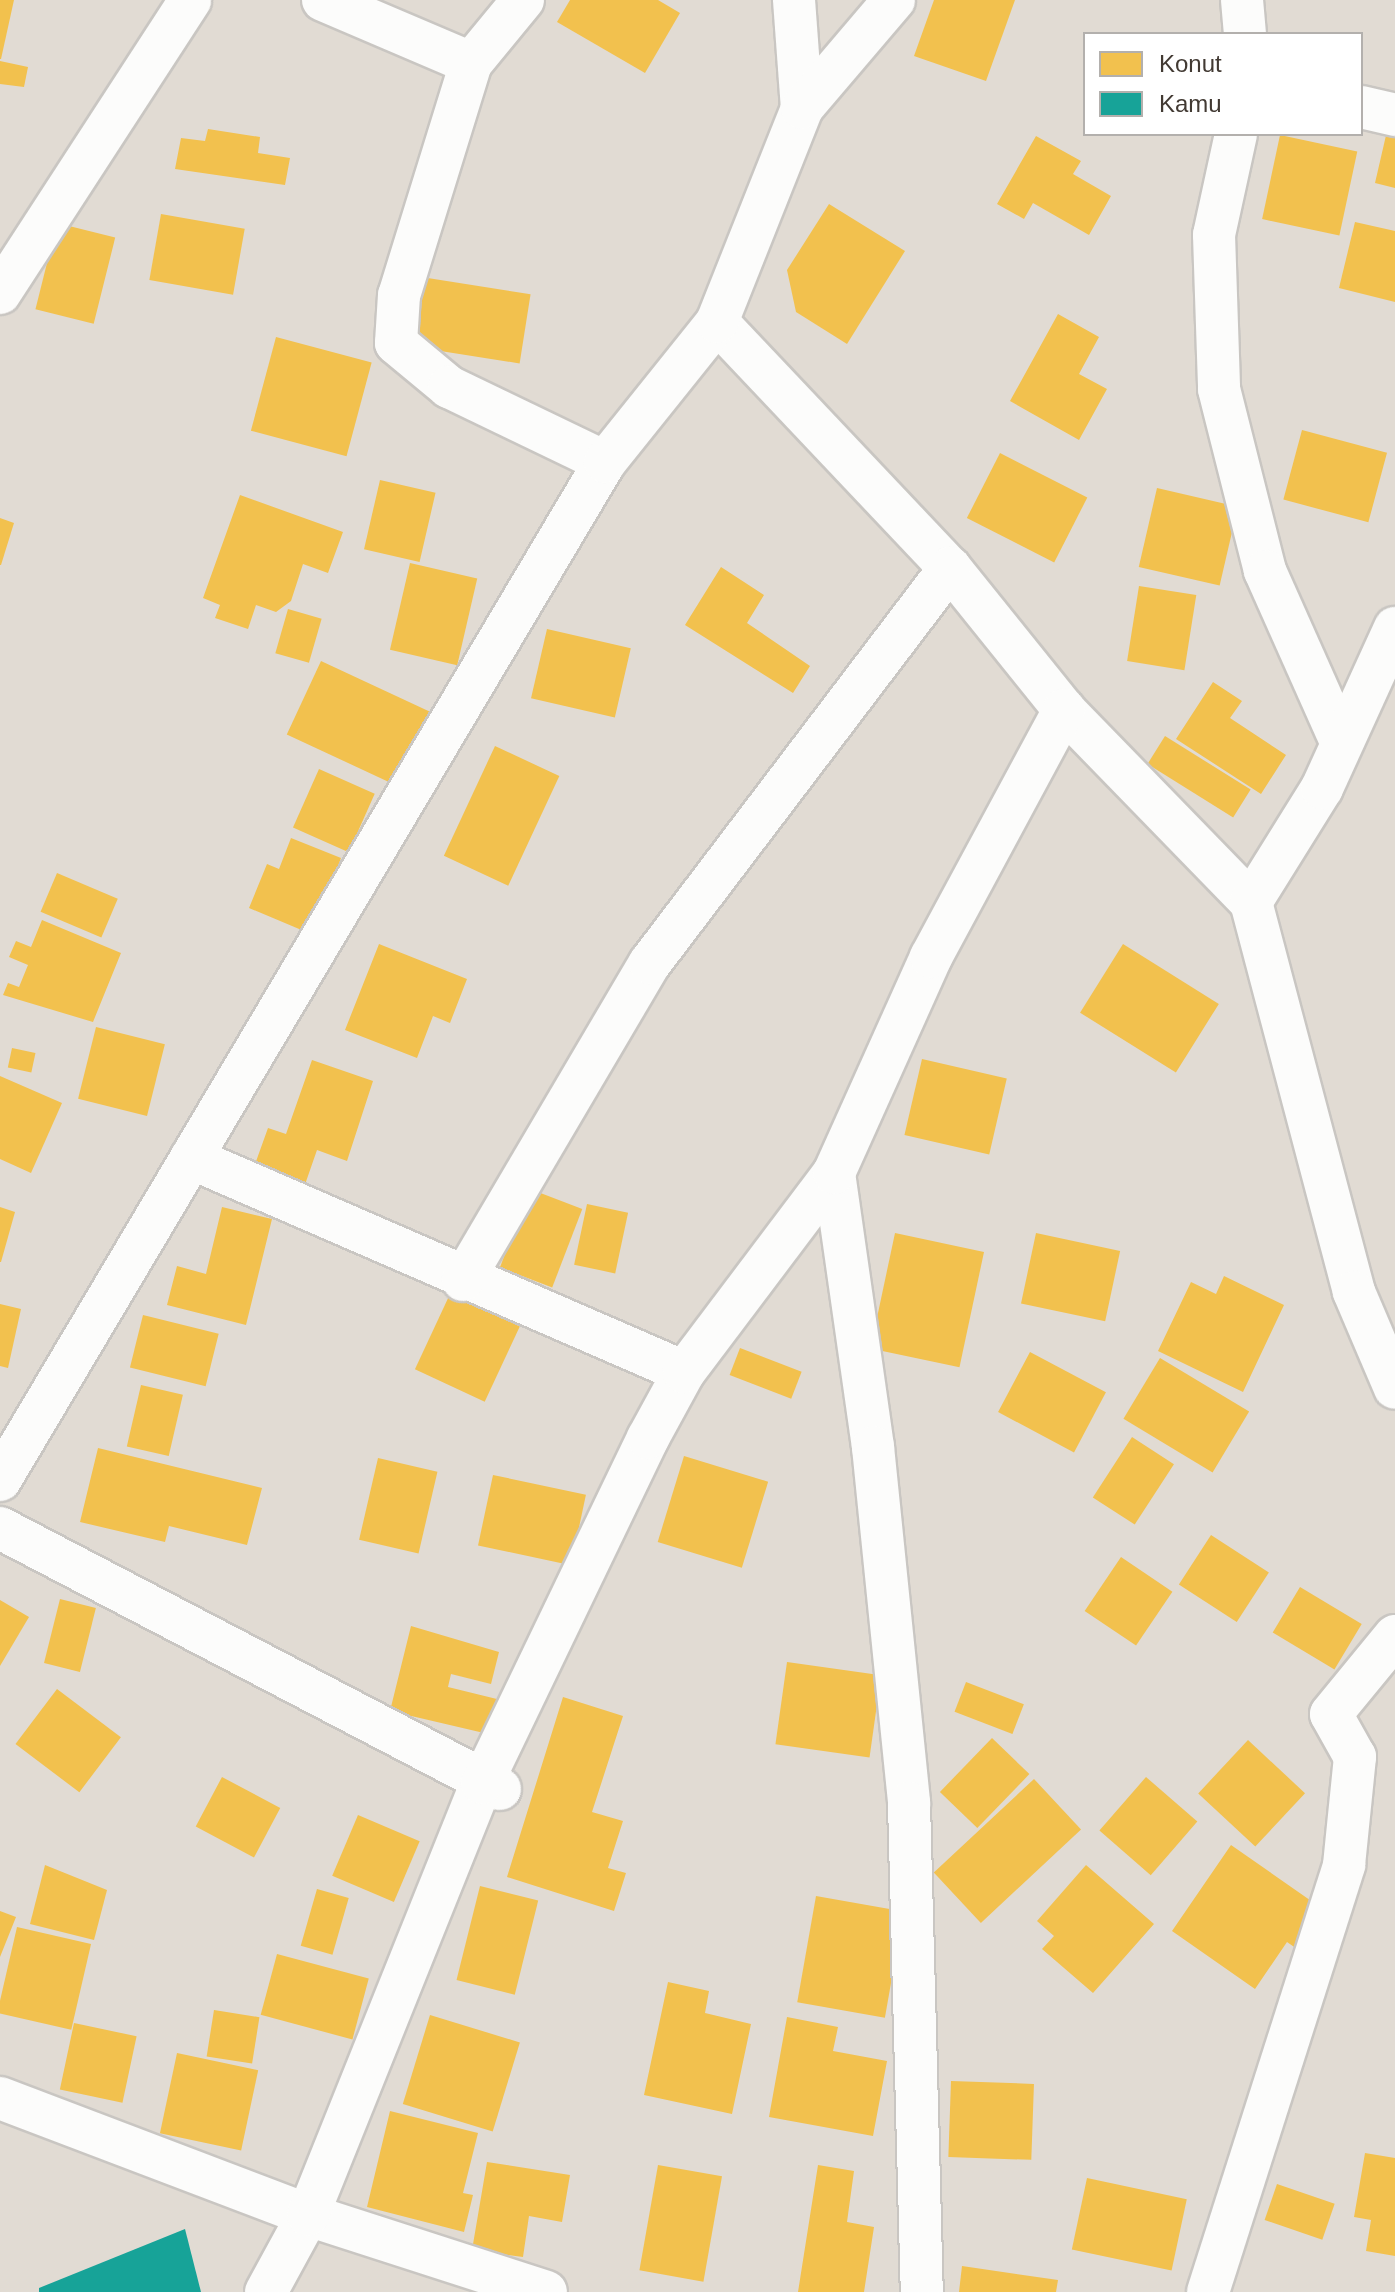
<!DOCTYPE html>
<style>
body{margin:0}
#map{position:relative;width:1395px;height:2292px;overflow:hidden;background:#ece9e6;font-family:Helvetica,sans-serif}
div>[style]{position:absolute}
.residential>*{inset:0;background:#e1dbd3}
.homes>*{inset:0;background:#f2c14e;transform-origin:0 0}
.public>*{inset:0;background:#17a398}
.roads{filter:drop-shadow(2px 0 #c9c6c2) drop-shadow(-2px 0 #c9c6c2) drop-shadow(0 2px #c9c6c2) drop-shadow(0 -2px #c9c6c2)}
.minor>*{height:42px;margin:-21px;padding:0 21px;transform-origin:21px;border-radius:21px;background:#fcfcfb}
span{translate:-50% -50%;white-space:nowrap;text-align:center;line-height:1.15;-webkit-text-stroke:8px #fff;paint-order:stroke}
.legend{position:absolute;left:1083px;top:32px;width:280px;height:104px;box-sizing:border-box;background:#fff;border:2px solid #b3b0ad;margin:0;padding:10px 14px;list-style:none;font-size:24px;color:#423a33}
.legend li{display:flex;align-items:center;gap:16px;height:40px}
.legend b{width:40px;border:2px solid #b3b0ad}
</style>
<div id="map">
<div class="residential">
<i style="clip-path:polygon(evenodd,0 0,1395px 0,1395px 2292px,0 2292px,0 0,1085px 34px,1361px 34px,1361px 134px,1085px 134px,1085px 34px)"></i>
</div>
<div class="homes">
<i style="clip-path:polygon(0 0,14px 0,1px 59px,0 59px)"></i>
<i style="clip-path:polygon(570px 0,658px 0,680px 13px,645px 73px,557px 22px)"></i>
<i style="clip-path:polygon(934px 0,1015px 0,986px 81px,914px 56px)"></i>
<i style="clip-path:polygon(0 61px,28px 67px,24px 87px,0 84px)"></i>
<i style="clip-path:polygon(1390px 118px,1395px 119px,1395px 188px,1375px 183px)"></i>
<i style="clip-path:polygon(208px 129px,260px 137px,258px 153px,290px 158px,285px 185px,175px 169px,181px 138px,205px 141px)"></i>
<i style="left:1280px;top:135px;width:79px;height:86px;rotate:12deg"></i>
<i style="clip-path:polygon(1036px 136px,1081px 161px,1073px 174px,1111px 196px,1089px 235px,1033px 203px,1024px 219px,997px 204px)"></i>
<i style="clip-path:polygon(829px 204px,905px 251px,847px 344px,796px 312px,787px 270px)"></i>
<i style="left:161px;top:214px;width:85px;height:67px;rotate:10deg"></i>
<i style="clip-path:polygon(1355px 222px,1395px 231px,1395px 302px,1339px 288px)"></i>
<i style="left:57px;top:223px;width:60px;height:89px;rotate:14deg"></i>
<i style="left:415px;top:276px;width:117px;height:70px;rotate:9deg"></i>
<i style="clip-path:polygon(1058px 314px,1099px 337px,1079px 374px,1107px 389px,1079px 440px,1010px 401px)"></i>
<i style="left:276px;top:337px;width:99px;height:97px;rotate:15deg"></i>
<i style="left:1302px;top:430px;width:88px;height:72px;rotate:15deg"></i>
<i style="left:1000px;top:453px;width:98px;height:73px;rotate:27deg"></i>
<i style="left:380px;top:480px;width:57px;height:71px;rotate:13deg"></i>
<i style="left:1157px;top:488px;width:83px;height:81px;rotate:13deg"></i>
<i style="clip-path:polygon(240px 495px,343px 532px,328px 573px,303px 564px,291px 601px,276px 612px,256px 605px,248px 629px,215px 618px,220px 605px,203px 598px)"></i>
<i style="clip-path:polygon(0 518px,14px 523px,1px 565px,0 565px)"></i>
<i style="left:410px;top:563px;width:69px;height:89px;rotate:13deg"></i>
<i style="clip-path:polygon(721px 567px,764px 595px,747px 623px,810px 666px,793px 693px,685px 625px)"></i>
<i style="left:1139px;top:586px;width:58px;height:76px;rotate:9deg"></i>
<i style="left:288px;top:609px;width:35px;height:46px;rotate:16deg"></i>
<i style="left:547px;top:629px;width:86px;height:71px;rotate:13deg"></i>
<i style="left:321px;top:661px;width:125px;height:81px;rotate:25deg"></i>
<i style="clip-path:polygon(1213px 682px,1242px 701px,1230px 718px,1286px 755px,1261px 794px,1176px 739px)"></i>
<i style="left:1165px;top:736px;width:101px;height:33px;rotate:32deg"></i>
<i style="left:495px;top:746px;width:71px;height:121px;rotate:25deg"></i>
<i style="left:319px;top:769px;width:61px;height:64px;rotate:24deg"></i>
<i style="clip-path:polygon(291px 838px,341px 858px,311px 934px,249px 908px,267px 864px,279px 869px)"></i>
<i style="left:57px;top:873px;width:66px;height:42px;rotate:23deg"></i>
<i style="clip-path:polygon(42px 920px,121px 953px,93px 1022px,3px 995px,8px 983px,19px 987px,28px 965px,9px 957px,16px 941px,31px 947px)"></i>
<i style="clip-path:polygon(379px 944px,467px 979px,450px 1023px,433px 1016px,417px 1058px,345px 1030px)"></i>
<i style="left:1123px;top:944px;width:113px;height:81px;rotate:32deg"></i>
<i style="left:96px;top:1027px;width:71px;height:74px;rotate:14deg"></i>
<i style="left:12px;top:1048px;width:24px;height:20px;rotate:12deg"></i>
<i style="left:922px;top:1059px;width:87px;height:78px;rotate:13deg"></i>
<i style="clip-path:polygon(312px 1060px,373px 1081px,347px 1161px,317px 1150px,301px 1196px,250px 1178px,268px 1128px,286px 1134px)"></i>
<i style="clip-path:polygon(0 1076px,62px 1103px,31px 1173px,0 1159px)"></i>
<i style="left:530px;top:1189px;width:56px;height:84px;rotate:21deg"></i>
<i style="left:587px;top:1204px;width:42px;height:62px;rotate:12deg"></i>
<i style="clip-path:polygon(0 1207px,15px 1212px,1px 1262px,0 1262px)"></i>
<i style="clip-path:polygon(222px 1207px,272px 1219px,246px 1325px,167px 1305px,177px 1266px,206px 1274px)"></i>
<i style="left:895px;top:1233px;width:91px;height:118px;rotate:12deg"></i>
<i style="left:1036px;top:1233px;width:86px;height:72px;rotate:12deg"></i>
<i style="clip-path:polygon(1224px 1276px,1284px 1305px,1243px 1392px,1158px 1351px,1191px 1282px,1216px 1294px)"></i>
<i style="left:450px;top:1294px;width:77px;height:83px;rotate:25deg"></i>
<i style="clip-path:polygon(0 1304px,21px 1309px,8px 1368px,0 1366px)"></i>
<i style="left:143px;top:1315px;width:78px;height:54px;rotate:14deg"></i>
<i style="left:740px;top:1348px;width:66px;height:29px;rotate:21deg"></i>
<i style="left:1030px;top:1352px;width:86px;height:68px;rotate:28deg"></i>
<i style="left:1160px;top:1358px;width:104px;height:71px;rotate:31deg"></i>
<i style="left:141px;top:1385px;width:43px;height:63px;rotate:13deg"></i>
<i style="left:1132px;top:1437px;width:50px;height:72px;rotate:33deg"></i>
<i style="clip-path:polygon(98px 1448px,262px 1488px,247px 1545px,169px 1526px,165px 1542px,80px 1522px)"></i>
<i style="left:684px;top:1456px;width:88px;height:90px;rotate:17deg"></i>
<i style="left:378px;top:1458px;width:61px;height:84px;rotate:13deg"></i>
<i style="left:493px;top:1475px;width:95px;height:72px;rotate:12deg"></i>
<i style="left:1211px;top:1535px;width:69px;height:59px;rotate:33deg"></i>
<i style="left:1121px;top:1557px;width:62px;height:65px;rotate:34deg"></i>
<i style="left:1300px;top:1587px;width:72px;height:53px;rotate:31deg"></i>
<i style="left:60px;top:1599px;width:37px;height:66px;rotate:14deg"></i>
<i style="clip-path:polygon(0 1600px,29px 1617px,0 1666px)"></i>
<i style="clip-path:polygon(411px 1626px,499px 1652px,491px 1684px,451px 1674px,448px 1687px,509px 1702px,501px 1737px,390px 1711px)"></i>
<i style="left:787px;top:1662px;width:95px;height:83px;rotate:8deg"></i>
<i style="left:966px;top:1682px;width:62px;height:32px;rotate:21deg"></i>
<i style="left:57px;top:1689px;width:80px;height:69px;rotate:37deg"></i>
<i style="clip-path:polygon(563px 1697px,623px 1716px,592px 1812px,623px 1821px,608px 1868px,626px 1873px,614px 1911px,507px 1877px)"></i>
<i style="left:992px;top:1738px;width:52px;height:75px;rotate:44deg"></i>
<i style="left:1248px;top:1740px;width:78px;height:73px;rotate:43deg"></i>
<i style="left:222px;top:1777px;width:66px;height:56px;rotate:28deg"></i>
<i style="left:1146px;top:1777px;width:68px;height:71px;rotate:41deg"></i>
<i style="left:1034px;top:1779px;width:69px;height:137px;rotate:47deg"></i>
<i style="left:358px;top:1815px;width:67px;height:66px;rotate:23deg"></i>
<i style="clip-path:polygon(1231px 1845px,1327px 1912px,1300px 1951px,1287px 1942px,1255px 1989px,1172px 1931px)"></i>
<i style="clip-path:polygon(45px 1865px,107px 1890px,94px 1940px,30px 1924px)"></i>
<i style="clip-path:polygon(1086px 1865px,1154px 1924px,1093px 1993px,1042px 1949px,1054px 1936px,1037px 1921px)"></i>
<i style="left:480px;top:1886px;width:60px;height:97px;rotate:14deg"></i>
<i style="left:317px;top:1889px;width:33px;height:59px;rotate:16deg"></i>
<i style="left:816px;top:1896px;width:89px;height:108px;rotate:10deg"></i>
<i style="clip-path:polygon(0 1911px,16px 1917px,0 1957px)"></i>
<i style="left:17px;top:1927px;width:76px;height:88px;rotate:13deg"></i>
<i style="left:277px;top:1954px;width:95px;height:63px;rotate:15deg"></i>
<i style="clip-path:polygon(668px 1982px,709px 1991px,705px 2013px,751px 2024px,732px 2114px,644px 2095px)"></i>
<i style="left:214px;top:2010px;width:46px;height:47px;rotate:9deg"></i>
<i style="left:430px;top:2015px;width:94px;height:93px;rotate:17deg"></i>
<i style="clip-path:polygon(787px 2017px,838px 2027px,833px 2051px,887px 2061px,873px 2136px,769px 2117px)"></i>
<i style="left:74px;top:2023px;width:64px;height:68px;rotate:12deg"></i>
<i style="left:177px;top:2053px;width:83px;height:82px;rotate:12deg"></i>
<i style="left:951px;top:2081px;width:83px;height:76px;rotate:2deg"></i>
<i style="clip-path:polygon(390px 2111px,478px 2133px,463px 2193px,473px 2195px,464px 2232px,367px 2207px)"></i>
<i style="clip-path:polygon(1365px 2153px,1395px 2158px,1395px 2256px,1366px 2251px,1371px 2220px,1354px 2217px)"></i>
<i style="clip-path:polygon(487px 2162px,570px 2175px,562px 2222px,529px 2216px,523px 2257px,472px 2250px)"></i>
<i style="left:658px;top:2165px;width:65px;height:107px;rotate:10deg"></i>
<i style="clip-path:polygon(818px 2165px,854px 2171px,847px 2222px,874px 2227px,864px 2292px,798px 2292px)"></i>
<i style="left:1087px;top:2178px;width:102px;height:73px;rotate:12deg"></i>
<i style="left:1277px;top:2184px;width:61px;height:38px;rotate:19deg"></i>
<i style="clip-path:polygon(962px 2266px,1058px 2280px,1056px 2292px,959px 2292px)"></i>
</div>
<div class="public">
<i style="clip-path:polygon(185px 2229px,201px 2292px,39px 2292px,39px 2288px)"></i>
</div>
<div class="roads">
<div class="minor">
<i style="left:323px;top:0;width:161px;rotate:23.1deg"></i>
<i style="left:523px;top:0;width:82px;rotate:129.5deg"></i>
<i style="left:471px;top:63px;width:243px;rotate:107.2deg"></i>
<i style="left:399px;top:295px;width:48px;rotate:93.6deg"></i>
<i style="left:396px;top:343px;width:69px;rotate:39.7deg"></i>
<i style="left:449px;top:387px;width:173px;rotate:25.7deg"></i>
<i style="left:794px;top:0;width:108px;rotate:85.8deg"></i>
<i style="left:1242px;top:0;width:34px;rotate:85deg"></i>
<i style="left:1361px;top:107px;width:35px;rotate:13deg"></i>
<i style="left:1236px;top:134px;width:103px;rotate:102.3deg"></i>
<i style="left:1214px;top:235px;width:154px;rotate:88.1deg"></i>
<i style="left:1219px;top:389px;width:188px;rotate:75.8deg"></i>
<i style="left:1265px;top:571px;width:187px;rotate:66deg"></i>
<i style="left:0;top:293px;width:349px;rotate:-57deg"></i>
<i style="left:717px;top:322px;width:339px;rotate:46.6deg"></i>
<i style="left:950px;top:568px;width:182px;rotate:51.2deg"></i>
<i style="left:1064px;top:710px;width:268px;rotate:45.8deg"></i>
<i style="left:1251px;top:902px;width:403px;rotate:75.2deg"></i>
<i style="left:1354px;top:1292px;width:104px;rotate:66.9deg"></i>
<i style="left:1251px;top:902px;width:134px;rotate:-58.1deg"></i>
<i style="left:1322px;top:788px;width:176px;rotate:-65.5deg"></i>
<i style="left:191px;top:1158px;width:537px;rotate:23.46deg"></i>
<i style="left:834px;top:1173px;width:277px;rotate:81.9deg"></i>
<i style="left:873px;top:1447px;width:358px;rotate:84.2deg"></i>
<i style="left:909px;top:1803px;width:489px;rotate:88.5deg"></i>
<i style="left:463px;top:1280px;width:368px;rotate:-59.5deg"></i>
<i style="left:650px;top:963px;width:496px;rotate:-52.8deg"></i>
<i style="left:0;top:1480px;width:1184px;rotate:-59.28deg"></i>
<i style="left:605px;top:462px;width:179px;rotate:-51.3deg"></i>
<i style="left:717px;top:322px;width:230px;rotate:-68.3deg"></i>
<i style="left:802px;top:108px;width:142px;rotate:-49.6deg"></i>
<i style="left:0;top:1528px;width:564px;rotate:27.56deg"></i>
<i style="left:0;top:2098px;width:329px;rotate:20.8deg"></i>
<i style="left:308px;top:2215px;width:250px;rotate:17.9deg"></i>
<i style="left:266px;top:2292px;width:88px;rotate:-61.4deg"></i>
<i style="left:308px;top:2215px;width:466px;rotate:-68.1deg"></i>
<i style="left:482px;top:1783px;width:383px;rotate:-64.3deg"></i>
<i style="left:648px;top:1438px;width:75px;rotate:-61.4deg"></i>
<i style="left:684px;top:1372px;width:249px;rotate:-53deg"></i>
<i style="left:834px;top:1173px;width:237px;rotate:-65.8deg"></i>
<i style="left:931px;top:957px;width:281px;rotate:-61.7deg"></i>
<i style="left:1208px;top:2292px;width:448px;rotate:-72.3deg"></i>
<i style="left:1344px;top:1865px;width:109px;rotate:-84.2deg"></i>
<i style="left:1355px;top:1757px;width:49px;rotate:-119.2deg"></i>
<i style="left:1331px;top:1714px;width:101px;rotate:-50.6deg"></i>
</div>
</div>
<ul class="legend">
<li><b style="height:22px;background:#f2c14e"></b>Konut</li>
<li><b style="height:22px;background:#17a398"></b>Kamu</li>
</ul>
</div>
